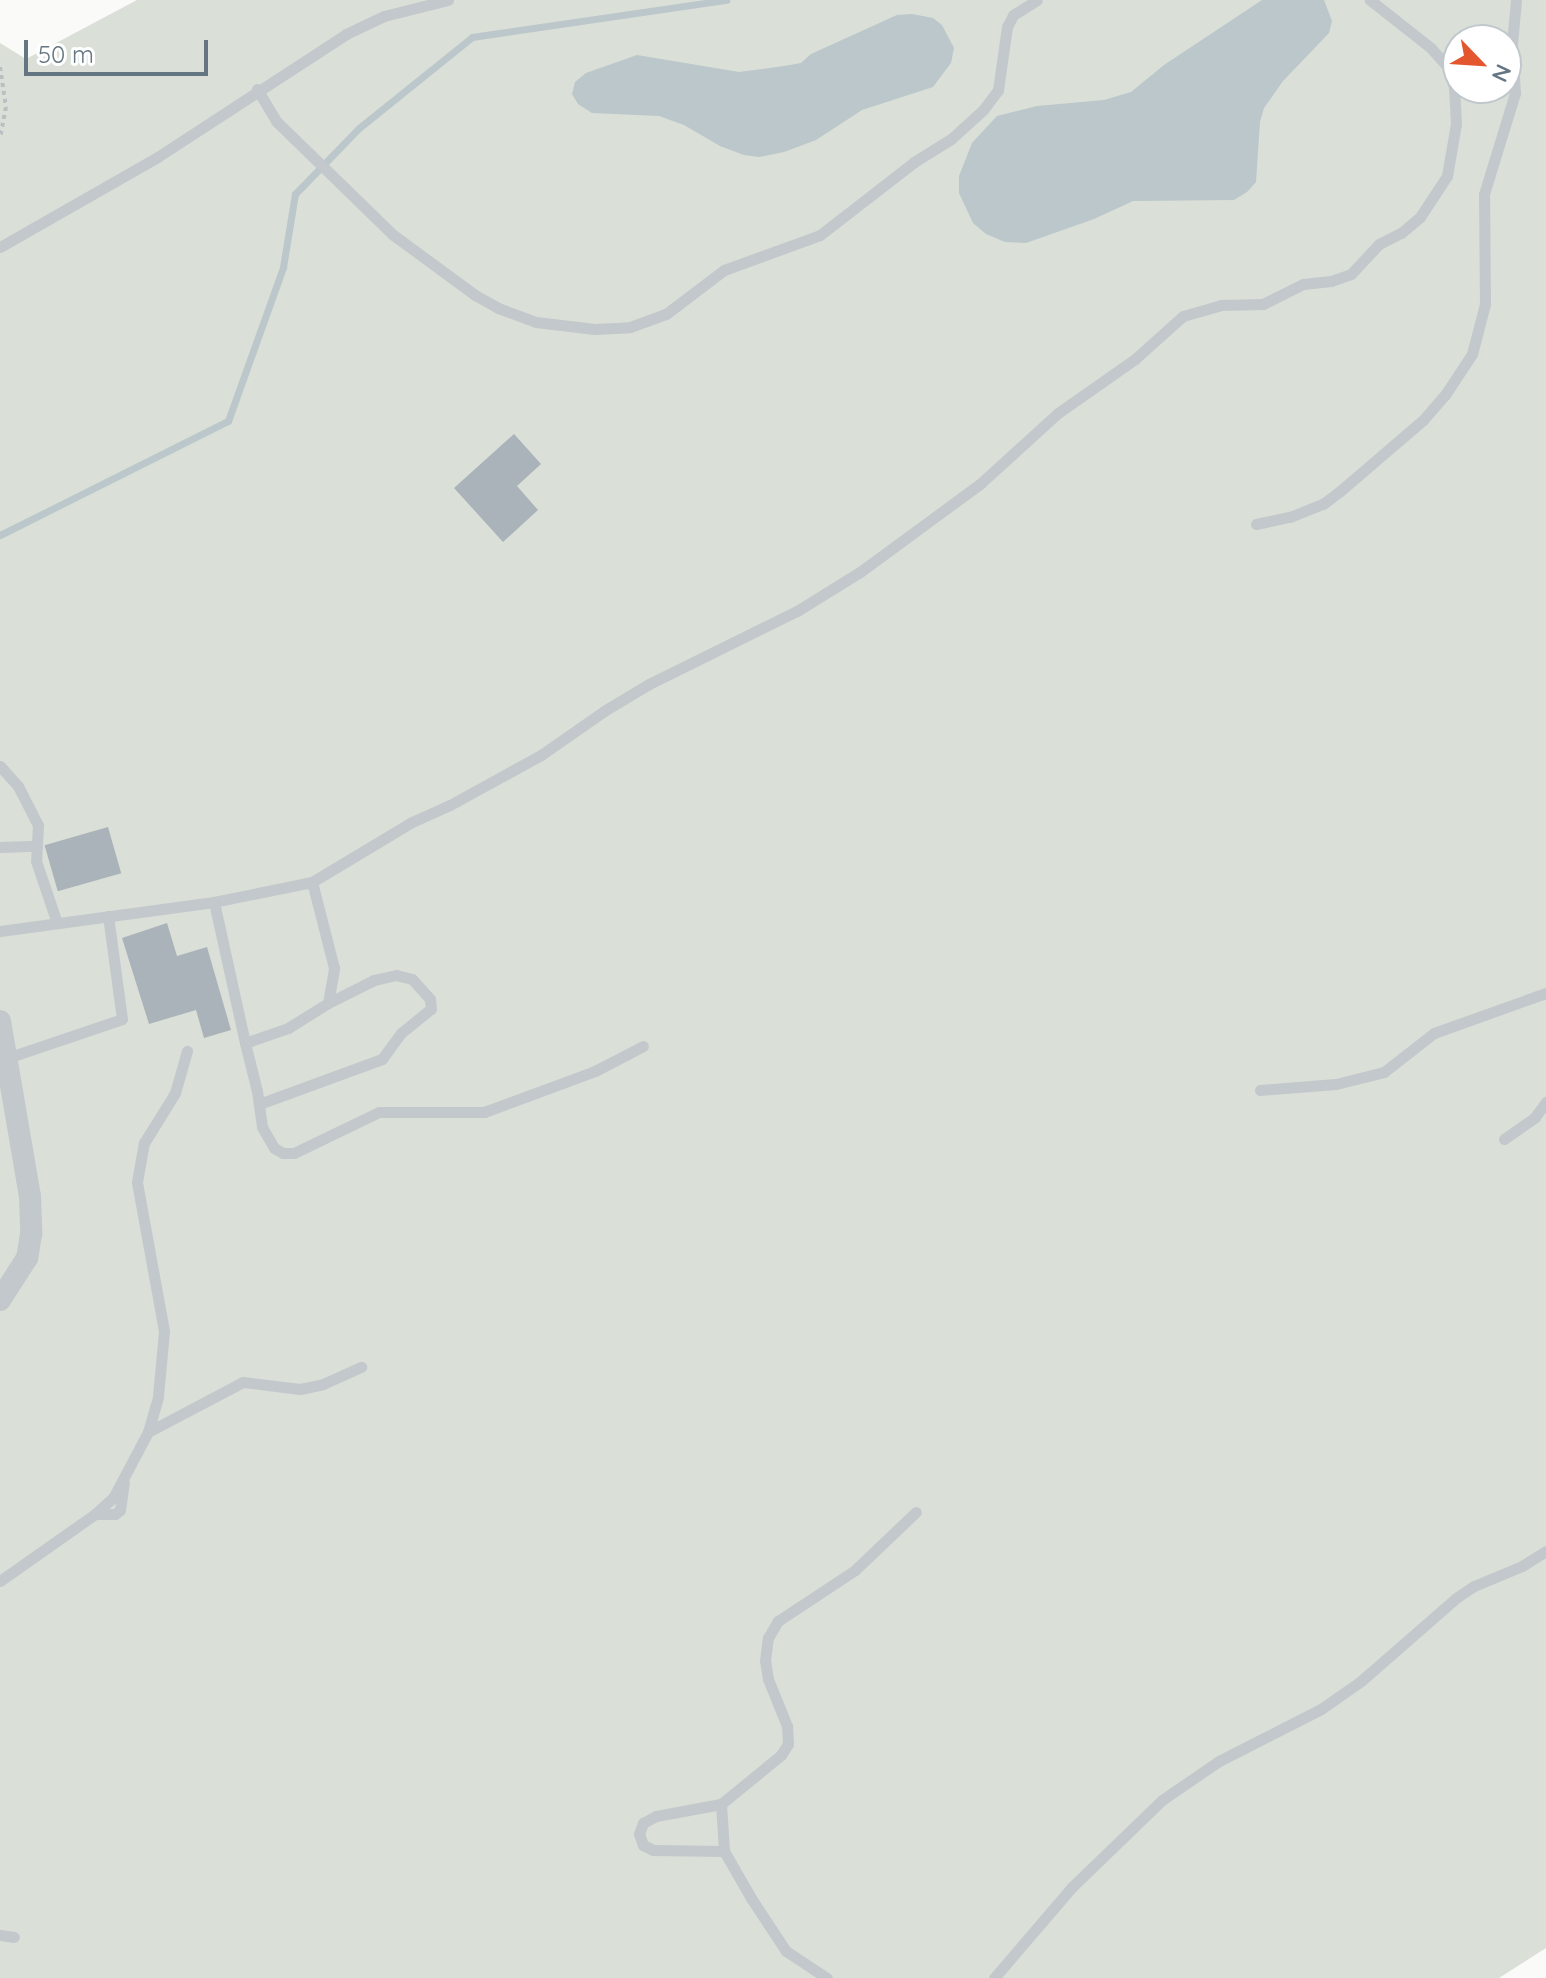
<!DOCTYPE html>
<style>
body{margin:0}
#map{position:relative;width:1546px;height:1978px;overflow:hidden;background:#fafaf8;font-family:Quicksand,sans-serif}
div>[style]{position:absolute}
.green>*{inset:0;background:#dadfd7}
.water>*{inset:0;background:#bbc7cb}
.stream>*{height:7px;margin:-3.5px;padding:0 3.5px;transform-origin:3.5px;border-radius:3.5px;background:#bbc7cb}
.building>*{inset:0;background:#aab3b9;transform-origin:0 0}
.path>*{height:4px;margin-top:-2px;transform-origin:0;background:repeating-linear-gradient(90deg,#bbbfc2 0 4px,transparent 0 8px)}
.service>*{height:11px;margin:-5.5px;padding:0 5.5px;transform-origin:5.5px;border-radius:5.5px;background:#c3c8cc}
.minor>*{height:22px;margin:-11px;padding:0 11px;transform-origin:11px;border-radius:11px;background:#c3c8cc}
span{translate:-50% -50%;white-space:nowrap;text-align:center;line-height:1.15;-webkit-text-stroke:8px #fff;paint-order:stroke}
.north{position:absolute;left:1442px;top:24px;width:80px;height:80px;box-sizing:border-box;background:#fff;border:2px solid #c1c8cd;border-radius:50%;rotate:115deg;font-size:22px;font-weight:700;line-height:32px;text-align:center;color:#657683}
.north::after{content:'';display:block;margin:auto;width:28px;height:36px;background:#e4572e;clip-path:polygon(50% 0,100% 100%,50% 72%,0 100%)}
.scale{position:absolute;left:24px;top:40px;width:184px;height:36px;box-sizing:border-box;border:4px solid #657683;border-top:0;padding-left:10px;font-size:24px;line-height:28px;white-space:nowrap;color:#657683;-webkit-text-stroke:6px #fff;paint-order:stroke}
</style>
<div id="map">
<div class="green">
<i style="clip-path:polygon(evenodd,137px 0,1546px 0,1546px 1948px,1499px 1978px,0 1978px,0 43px,26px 59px,137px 0,1458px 40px,1506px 40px,1506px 88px,1458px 88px,1458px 40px)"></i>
</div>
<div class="water">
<i style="clip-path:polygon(1262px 0,1324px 0,1332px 21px,1329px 33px,1283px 81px,1264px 108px,1260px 122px,1256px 182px,1247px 192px,1234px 200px,1133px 201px,1094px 219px,1026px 243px,1005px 242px,986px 234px,973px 223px,959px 193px,959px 176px,972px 143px,997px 116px,1037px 106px,1104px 100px,1131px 92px,1164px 65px)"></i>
<i style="clip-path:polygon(912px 14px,933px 18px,942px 25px,954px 48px,951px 63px,933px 87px,862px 110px,816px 140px,784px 152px,759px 157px,744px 155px,720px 146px,684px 125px,659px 116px,592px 113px,578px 104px,572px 94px,575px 82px,586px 73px,637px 55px,739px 72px,784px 66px,801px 63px,811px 54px,897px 15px)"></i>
</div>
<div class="stream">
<i style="left:0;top:535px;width:255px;rotate:-26.6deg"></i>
<i style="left:228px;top:421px;width:164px;rotate:-70.3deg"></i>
<i style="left:283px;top:267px;width:74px;rotate:-80.7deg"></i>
<i style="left:295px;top:194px;width:92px;rotate:-45.9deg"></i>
<i style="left:359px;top:128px;width:145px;rotate:-38.8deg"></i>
<i style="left:472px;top:37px;width:257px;rotate:-8.3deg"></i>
</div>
<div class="building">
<i style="clip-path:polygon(514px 434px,541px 464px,517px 486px,538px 510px,503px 542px,454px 488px)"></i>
<i style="left:108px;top:827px;width:48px;height:66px;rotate:74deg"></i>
<i style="clip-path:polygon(167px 923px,177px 956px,207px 947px,231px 1030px,204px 1038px,196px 1010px,149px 1024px,122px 938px)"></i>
</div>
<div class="path">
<i style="left:0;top:67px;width:40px;rotate:81.5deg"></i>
<i style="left:6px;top:107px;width:31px;rotate:101deg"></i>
</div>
<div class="service">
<i style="left:257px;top:89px;width:37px;rotate:59deg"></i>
<i style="left:276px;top:121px;width:162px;rotate:44.2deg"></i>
<i style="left:392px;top:234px;width:103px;rotate:36.3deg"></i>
<i style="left:475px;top:295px;width:26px;rotate:29deg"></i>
<i style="left:498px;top:308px;width:40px;rotate:20.2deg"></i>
<i style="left:536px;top:322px;width:59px;rotate:6.8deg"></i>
<i style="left:595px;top:329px;width:35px;rotate:-3deg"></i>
<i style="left:630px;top:327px;width:38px;rotate:-20deg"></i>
<i style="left:666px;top:314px;width:73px;rotate:-37.2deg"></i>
<i style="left:724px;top:270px;width:102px;rotate:-20deg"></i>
<i style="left:820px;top:235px;width:119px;rotate:-37.8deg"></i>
<i style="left:914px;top:162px;width:44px;rotate:-31.9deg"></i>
<i style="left:951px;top:139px;width:43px;rotate:-42.2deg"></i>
<i style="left:983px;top:110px;width:25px;rotate:-53deg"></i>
<i style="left:998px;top:90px;width:64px;rotate:-81.9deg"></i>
<i style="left:1007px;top:27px;width:13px;rotate:-63deg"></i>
<i style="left:1013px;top:15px;width:28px;rotate:-32deg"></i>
<i style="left:0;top:247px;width:180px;rotate:-29.7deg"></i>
<i style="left:156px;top:158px;width:227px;rotate:-33.1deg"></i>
<i style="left:346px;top:34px;width:42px;rotate:-25.3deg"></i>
<i style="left:384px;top:16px;width:66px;rotate:-14deg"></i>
<i style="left:1256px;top:524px;width:35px;rotate:-12deg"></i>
<i style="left:1290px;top:517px;width:35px;rotate:-22deg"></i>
<i style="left:1323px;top:504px;width:20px;rotate:-37deg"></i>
<i style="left:1339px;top:492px;width:111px;rotate:-40.6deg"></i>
<i style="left:1423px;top:420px;width:33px;rotate:-49deg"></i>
<i style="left:1445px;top:395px;width:49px;rotate:-56.6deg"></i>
<i style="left:1472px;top:354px;width:52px;rotate:-75.4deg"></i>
<i style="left:1485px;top:304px;width:110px;rotate:-90.5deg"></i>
<i style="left:1484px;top:194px;width:106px;rotate:-72.9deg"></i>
<i style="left:1515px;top:93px;width:49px;rotate:-93.5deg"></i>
<i style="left:1512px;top:44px;width:44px;rotate:-84.8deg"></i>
<i style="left:0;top:766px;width:27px;rotate:48deg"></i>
<i style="left:18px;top:786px;width:44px;rotate:62.9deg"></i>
<i style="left:38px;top:825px;width:36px;rotate:93deg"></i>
<i style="left:36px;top:861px;width:65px;rotate:71.3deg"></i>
<i style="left:0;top:847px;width:37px;rotate:-2deg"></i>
<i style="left:312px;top:882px;width:117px;rotate:-31deg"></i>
<i style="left:412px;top:822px;width:42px;rotate:-24.1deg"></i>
<i style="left:450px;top:805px;width:104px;rotate:-28.8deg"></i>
<i style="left:541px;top:755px;width:77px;rotate:-34.9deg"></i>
<i style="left:604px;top:711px;width:52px;rotate:-31deg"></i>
<i style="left:649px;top:684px;width:165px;rotate:-26.3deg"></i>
<i style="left:797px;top:611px;width:74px;rotate:-31.8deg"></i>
<i style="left:860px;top:572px;width:150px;rotate:-36.3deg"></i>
<i style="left:981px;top:483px;width:104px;rotate:-42.3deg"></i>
<i style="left:1058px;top:413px;width:94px;rotate:-35deg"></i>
<i style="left:1135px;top:359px;width:64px;rotate:-41.9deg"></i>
<i style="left:1183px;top:316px;width:40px;rotate:-16deg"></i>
<i style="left:1221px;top:305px;width:42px;rotate:-1.4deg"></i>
<i style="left:1263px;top:304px;width:45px;rotate:-26.6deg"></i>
<i style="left:1303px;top:284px;width:28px;rotate:-6deg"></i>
<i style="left:1331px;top:281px;width:21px;rotate:-19deg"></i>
<i style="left:1351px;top:274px;width:41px;rotate:-47deg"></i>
<i style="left:1379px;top:244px;width:25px;rotate:-27deg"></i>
<i style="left:1401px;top:233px;width:25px;rotate:-40deg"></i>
<i style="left:1420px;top:217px;width:49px;rotate:-56.6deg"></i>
<i style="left:1447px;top:176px;width:53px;rotate:-80.2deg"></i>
<i style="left:1456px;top:124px;width:37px;rotate:-93deg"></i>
<i style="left:1454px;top:87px;width:22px;rotate:-108deg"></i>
<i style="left:1447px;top:66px;width:24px;rotate:-132deg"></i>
<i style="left:1431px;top:48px;width:78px;rotate:-141.8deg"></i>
<i style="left:0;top:931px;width:216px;rotate:-7.7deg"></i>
<i style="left:245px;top:1043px;width:46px;rotate:-19.2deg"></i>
<i style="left:288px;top:1028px;width:47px;rotate:-32deg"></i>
<i style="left:328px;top:1003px;width:36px;rotate:-80deg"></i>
<i style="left:334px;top:968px;width:89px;rotate:-104.3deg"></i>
<i style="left:312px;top:882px;width:100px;rotate:168.5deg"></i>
<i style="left:214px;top:902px;width:144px;rotate:77.6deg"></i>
<i style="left:245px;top:1043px;width:49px;rotate:76deg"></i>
<i style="left:257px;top:1091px;width:36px;rotate:82deg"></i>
<i style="left:262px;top:1127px;width:24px;rotate:60deg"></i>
<i style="left:274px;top:1148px;width:10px;rotate:29deg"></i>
<i style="left:283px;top:1153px;width:11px"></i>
<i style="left:294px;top:1153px;width:94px;rotate:-25.8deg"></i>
<i style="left:379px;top:1112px;width:105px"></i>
<i style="left:484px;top:1112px;width:118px;rotate:-20.3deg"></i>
<i style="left:595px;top:1071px;width:54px;rotate:-27.5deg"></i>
<i style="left:7px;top:1058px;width:121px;rotate:-18.7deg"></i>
<i style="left:122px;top:1019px;width:104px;rotate:-97.7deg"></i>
<i style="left:1260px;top:1090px;width:76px;rotate:-4.5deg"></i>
<i style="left:1336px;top:1084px;width:49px;rotate:-14deg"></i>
<i style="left:1384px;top:1072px;width:63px;rotate:-38deg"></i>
<i style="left:1434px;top:1033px;width:119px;rotate:-19.7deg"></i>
<i style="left:259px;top:1104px;width:131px;rotate:-20.1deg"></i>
<i style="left:382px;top:1059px;width:32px;rotate:-54deg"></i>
<i style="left:401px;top:1033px;width:38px;rotate:-39deg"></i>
<i style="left:431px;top:1009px;width:10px;rotate:-96deg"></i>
<i style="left:430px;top:999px;width:27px;rotate:-132deg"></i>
<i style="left:412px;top:979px;width:16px;rotate:-166deg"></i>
<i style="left:396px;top:975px;width:23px;rotate:167deg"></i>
<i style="left:374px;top:980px;width:51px;rotate:153.4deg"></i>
<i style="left:1504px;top:1139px;width:38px;rotate:-35deg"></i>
<i style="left:1535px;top:1117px;width:19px;rotate:-54deg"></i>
<i style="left:148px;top:1432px;width:107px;rotate:-27.8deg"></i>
<i style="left:243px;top:1382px;width:57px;rotate:7deg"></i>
<i style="left:300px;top:1389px;width:24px;rotate:-12deg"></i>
<i style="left:323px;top:1384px;width:42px;rotate:-24.1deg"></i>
<i style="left:95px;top:1514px;width:20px"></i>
<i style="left:115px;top:1514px;width:6px;rotate:-39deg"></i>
<i style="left:120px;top:1510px;width:28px;rotate:-82deg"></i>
<i style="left:0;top:1581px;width:116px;rotate:-35.2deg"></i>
<i style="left:95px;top:1514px;width:24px;rotate:-42deg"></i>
<i style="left:113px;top:1498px;width:75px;rotate:-62.1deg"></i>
<i style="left:148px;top:1432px;width:37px;rotate:-74deg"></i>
<i style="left:158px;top:1396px;width:65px;rotate:-84.7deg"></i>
<i style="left:164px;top:1331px;width:151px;rotate:-100.3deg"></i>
<i style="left:137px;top:1182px;width:40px;rotate:-80deg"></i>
<i style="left:144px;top:1143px;width:59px;rotate:-58.2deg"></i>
<i style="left:175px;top:1093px;width:44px;rotate:-74.1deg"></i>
<i style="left:721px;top:1804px;width:77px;rotate:-39.2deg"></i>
<i style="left:781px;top:1755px;width:13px;rotate:-58deg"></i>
<i style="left:788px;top:1744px;width:18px;rotate:-93deg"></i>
<i style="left:787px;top:1726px;width:51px;rotate:-112deg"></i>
<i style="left:768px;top:1679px;width:18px;rotate:-99deg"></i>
<i style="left:765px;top:1661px;width:23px;rotate:-83deg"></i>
<i style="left:768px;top:1638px;width:20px;rotate:-60deg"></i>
<i style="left:778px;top:1621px;width:92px;rotate:-33.5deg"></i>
<i style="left:855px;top:1570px;width:84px;rotate:-43.6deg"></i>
<i style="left:724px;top:1851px;width:71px;rotate:-179.2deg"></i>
<i style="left:653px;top:1850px;width:11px;rotate:-153deg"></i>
<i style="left:643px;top:1845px;width:12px;rotate:-110deg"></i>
<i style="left:639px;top:1834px;width:12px;rotate:-70deg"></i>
<i style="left:643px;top:1823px;width:15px;rotate:-28deg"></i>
<i style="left:656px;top:1816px;width:66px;rotate:-10.5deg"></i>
<i style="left:721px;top:1804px;width:47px;rotate:86.3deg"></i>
<i style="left:724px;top:1851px;width:54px;rotate:60.1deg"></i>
<i style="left:751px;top:1898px;width:64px;rotate:56.6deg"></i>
<i style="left:786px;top:1951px;width:49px;rotate:33.4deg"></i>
<i style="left:0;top:1935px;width:14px;rotate:8deg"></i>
<i style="left:994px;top:1978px;width:120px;rotate:-49.4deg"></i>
<i style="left:1072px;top:1887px;width:125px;rotate:-44deg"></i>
<i style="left:1162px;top:1800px;width:69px;rotate:-34.4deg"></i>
<i style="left:1219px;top:1761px;width:114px;rotate:-27deg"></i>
<i style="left:1321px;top:1709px;width:49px;rotate:-35deg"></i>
<i style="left:1361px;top:1681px;width:126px;rotate:-41.1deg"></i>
<i style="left:1456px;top:1598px;width:22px;rotate:-34deg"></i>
<i style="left:1474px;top:1586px;width:52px;rotate:-22.6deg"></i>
<i style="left:1522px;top:1566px;width:28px;rotate:-32deg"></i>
</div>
<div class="minor">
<i style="left:0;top:1021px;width:178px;rotate:80.3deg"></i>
<i style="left:30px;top:1196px;width:38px;rotate:88deg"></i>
<i style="left:31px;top:1234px;width:24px;rotate:99deg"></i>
<i style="left:27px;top:1258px;width:50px;rotate:122.7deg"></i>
</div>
<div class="north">N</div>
<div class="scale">50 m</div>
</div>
